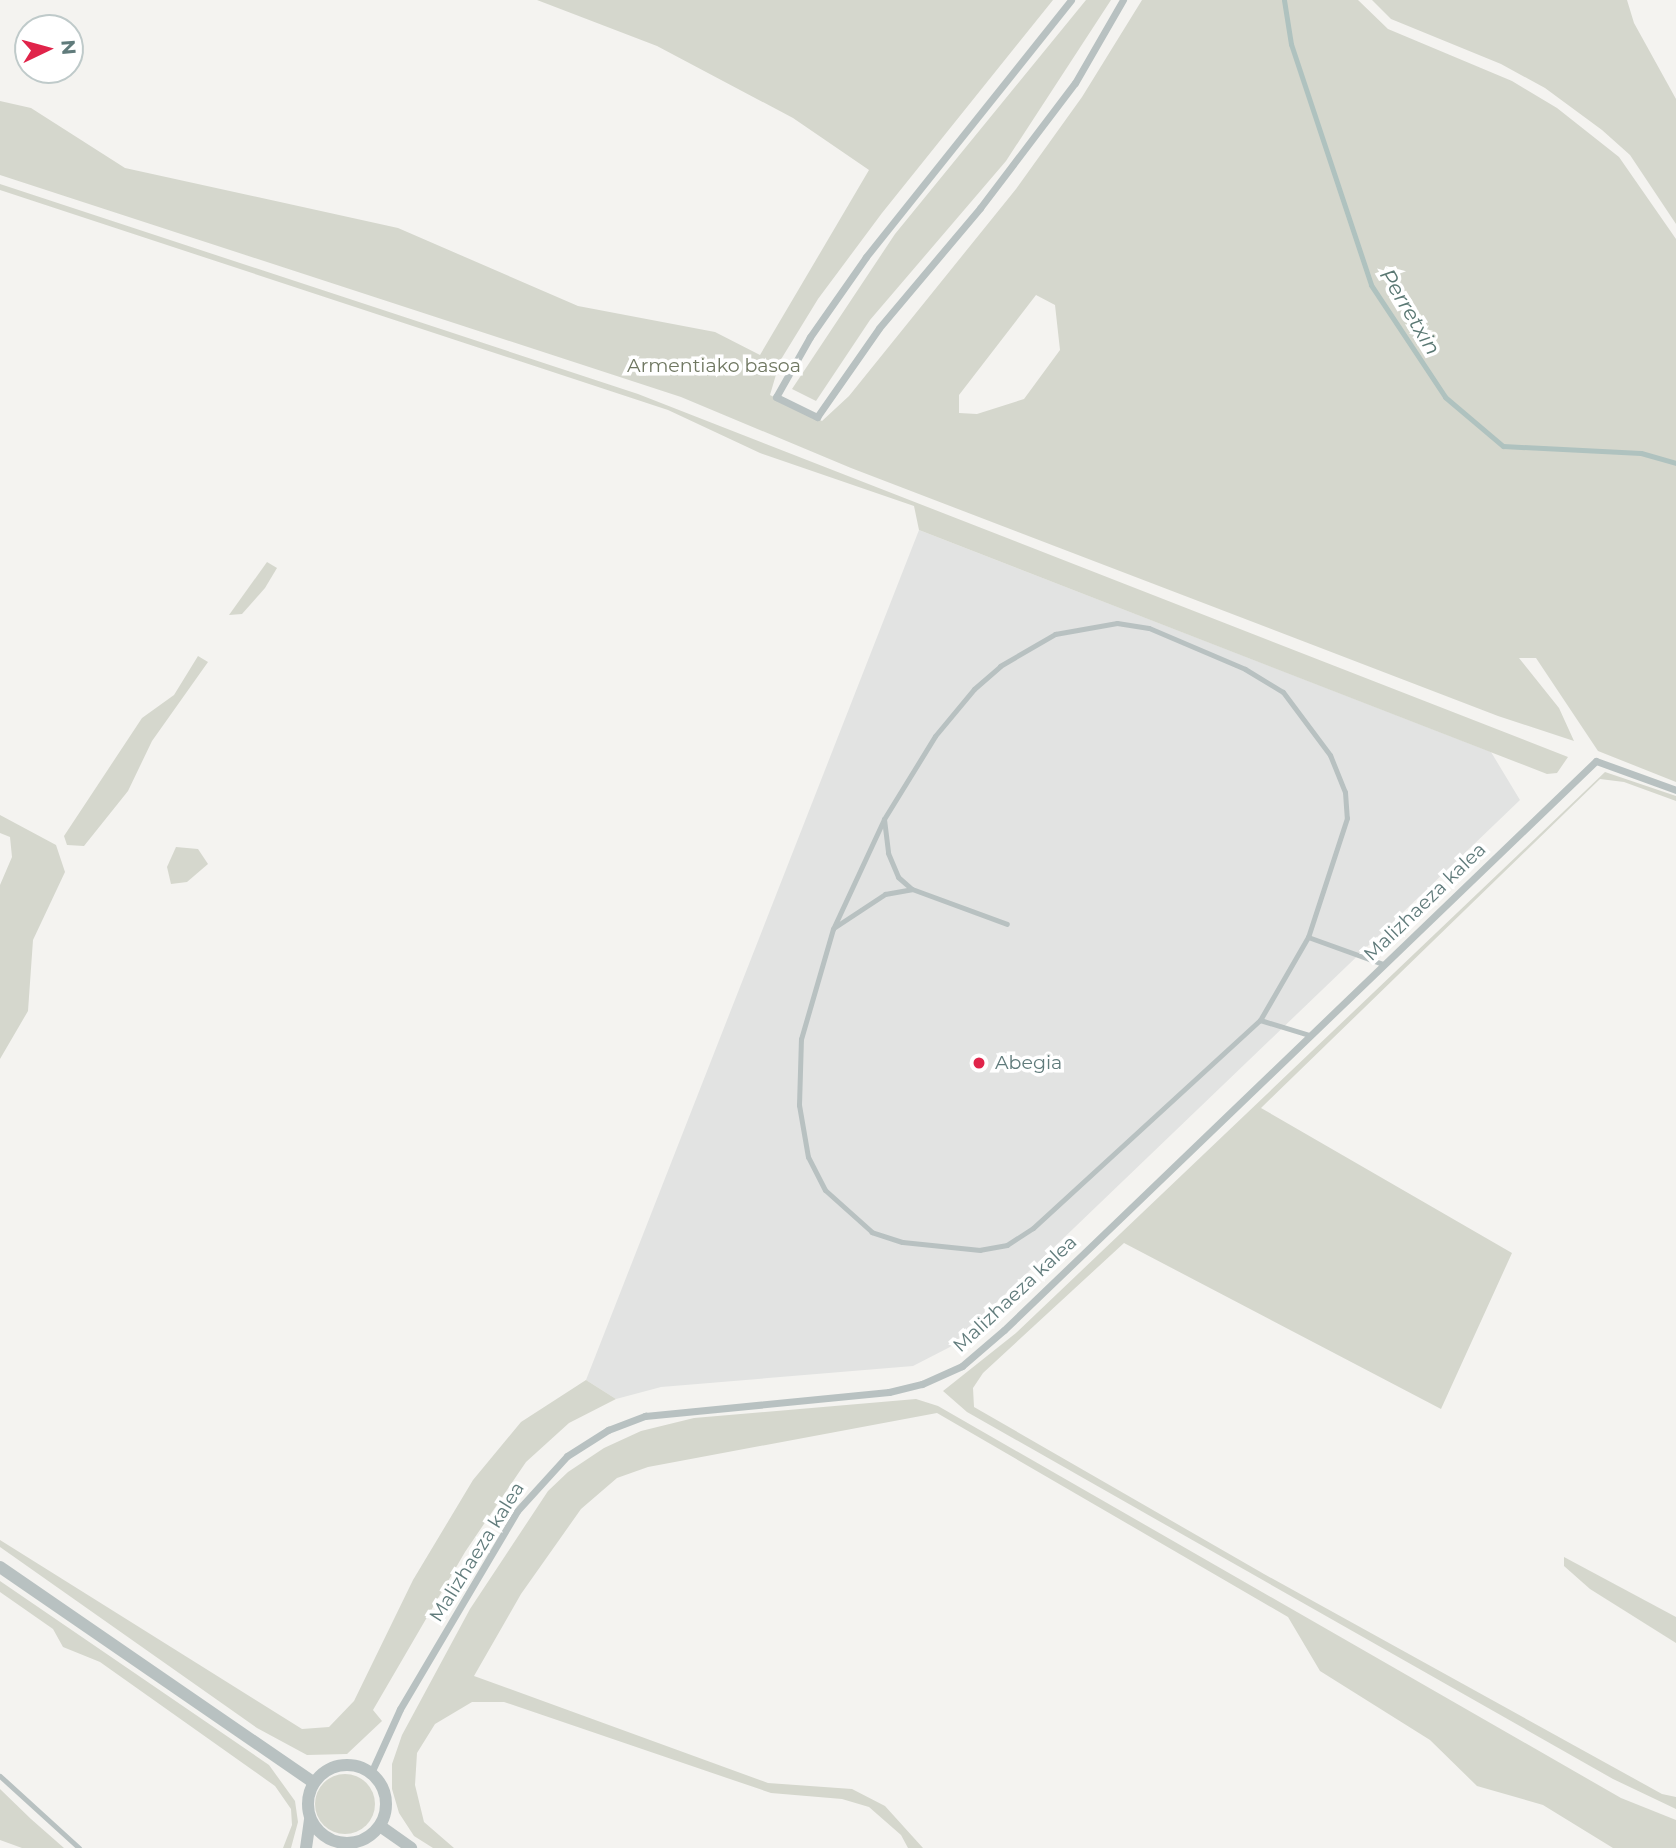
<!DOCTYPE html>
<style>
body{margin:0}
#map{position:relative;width:1676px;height:1848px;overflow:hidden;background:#f4f3f0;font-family:Montserrat,sans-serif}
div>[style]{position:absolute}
.built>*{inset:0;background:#e2e3e2}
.green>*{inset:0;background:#d5d7cd}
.round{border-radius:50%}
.stream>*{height:5px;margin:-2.5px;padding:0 2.5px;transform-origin:2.5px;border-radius:2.5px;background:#afc2bf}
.service>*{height:5px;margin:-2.5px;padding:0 2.5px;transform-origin:2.5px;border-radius:2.5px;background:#b8c1c1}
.minor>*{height:7px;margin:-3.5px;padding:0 3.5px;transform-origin:3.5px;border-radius:3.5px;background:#b8c1c1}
.tertiary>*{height:12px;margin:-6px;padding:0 6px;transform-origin:6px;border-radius:6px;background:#b8c1c1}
.tertiary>.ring{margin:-6px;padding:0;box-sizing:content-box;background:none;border:12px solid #b8c1c1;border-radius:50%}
.dots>*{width:19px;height:19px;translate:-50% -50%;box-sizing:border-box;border:4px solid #fff;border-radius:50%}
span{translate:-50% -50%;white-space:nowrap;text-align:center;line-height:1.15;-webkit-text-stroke:7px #fff;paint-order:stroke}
.park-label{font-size:19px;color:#707862}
.street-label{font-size:19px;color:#607b7b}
.poi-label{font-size:19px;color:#607b7b}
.left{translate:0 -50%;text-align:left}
.water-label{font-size:21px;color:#5a7873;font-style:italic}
.north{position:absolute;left:14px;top:14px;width:70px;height:70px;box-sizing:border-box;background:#fff;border:2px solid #bfcaca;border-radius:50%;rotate:85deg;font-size:19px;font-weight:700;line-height:28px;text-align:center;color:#607b7b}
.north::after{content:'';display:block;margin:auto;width:24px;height:32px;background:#e0244a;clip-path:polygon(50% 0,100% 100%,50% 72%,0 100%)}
</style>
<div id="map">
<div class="built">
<i style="clip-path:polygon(919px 530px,1491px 752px,1520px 800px,950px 1347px,913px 1366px,661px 1387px,616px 1399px,586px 1380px)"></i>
</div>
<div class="green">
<i style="clip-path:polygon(evenodd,537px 0,1053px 0,882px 213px,818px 299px,780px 361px,770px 395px,822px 421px,849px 396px,1016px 189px,1082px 97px,1142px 0,1358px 0,1388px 29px,1512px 81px,1557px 108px,1619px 157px,1676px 239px,1676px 782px,1598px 751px,1536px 658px,1519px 658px,1559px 708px,1574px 741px,1498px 716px,851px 468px,681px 397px,0 175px,0 101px,31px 108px,125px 168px,398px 228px,578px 306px,715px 332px,760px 355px,869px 170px,793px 118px,657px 46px,537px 0,1036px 295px,1055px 305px,1060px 350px,1024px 399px,977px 414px,959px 413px,959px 395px,1036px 295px)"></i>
<i style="clip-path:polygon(1086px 0,1111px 0,1006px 161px,870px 320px,816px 401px,792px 389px,895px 234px)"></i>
<i style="clip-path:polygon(1372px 0,1627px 0,1634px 23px,1676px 99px,1676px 224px,1630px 155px,1602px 130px,1545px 88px,1501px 64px,1391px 19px)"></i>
<i style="clip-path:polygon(0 184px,638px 394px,1568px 757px,1557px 773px,1547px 774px,919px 530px,914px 506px,760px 453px,668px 410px,0 190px)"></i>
<i style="clip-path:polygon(267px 562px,277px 568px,265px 588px,242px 614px,229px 615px)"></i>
<i style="clip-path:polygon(198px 656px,208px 662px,152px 741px,128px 791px,84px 846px,67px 845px,64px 836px,142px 718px,174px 695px)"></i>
<i style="clip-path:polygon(1605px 772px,1676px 796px,1676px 801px,1624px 782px,1600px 779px,1261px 1108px,1512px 1253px,1441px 1409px,1124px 1243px,983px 1373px,973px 1388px,974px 1407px,1264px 1574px,1662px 1794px,1676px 1797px,1676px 1809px,1613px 1779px,967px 1412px,943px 1391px,1016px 1333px)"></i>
<i style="clip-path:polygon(0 815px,56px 845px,65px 872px,33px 940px,28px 1011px,0 1059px,0 885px,12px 857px,10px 837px,0 833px)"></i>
<i style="clip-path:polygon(176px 847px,198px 849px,208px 864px,187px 882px,171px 884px,167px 867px)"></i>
<i style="clip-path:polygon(586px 1380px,616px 1399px,569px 1423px,526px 1462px,465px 1552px,373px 1710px,382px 1721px,347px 1754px,307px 1755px,257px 1728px,0 1547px,0 1540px,302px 1729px,329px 1727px,354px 1701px,413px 1580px,473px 1480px,521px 1422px)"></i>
<i style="clip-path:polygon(916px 1399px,938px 1406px,1621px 1798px,1676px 1820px,1676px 1848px,1613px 1848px,1543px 1805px,1477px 1786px,1430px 1740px,1320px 1671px,1288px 1617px,937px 1413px,648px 1467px,617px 1478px,581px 1509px,521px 1594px,474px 1676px,768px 1783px,852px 1789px,885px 1806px,923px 1848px,908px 1848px,901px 1835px,869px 1807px,842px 1799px,771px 1793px,504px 1702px,472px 1702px,435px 1724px,417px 1753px,415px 1785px,424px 1822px,454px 1848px,433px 1848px,414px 1836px,399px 1813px,392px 1789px,392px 1764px,402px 1735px,470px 1609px,548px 1491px,568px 1472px,604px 1448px,641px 1431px,694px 1418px)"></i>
<i style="clip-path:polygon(1564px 1557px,1676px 1617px,1676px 1643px,1590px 1589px,1564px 1566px)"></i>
<i style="clip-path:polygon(0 1581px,269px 1765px,295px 1801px,298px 1822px,291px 1848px,283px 1848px,292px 1825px,291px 1809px,275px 1786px,100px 1662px,63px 1647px,53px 1629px,0 1592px)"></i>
<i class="round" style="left:315px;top:1774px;width:60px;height:60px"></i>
<i style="clip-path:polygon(0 1789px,31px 1819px,64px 1848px,22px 1848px,0 1840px)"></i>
</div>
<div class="stream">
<i style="left:1284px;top:0;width:45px;rotate:81deg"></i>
<i style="left:1291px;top:44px;width:254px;rotate:71.6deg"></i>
<i style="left:1371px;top:285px;width:134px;rotate:56.5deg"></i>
<i style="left:1445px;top:397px;width:76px;rotate:40.2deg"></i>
<i style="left:1503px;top:446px;width:138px;rotate:2.9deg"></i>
<i style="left:1641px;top:453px;width:36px;rotate:16deg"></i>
</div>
<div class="service">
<i style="left:1117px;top:623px;width:32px;rotate:9deg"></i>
<i style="left:1149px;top:628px;width:104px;rotate:23.1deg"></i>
<i style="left:1245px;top:669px;width:44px;rotate:31.2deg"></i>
<i style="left:1283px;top:692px;width:79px;rotate:53.3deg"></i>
<i style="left:1330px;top:755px;width:40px;rotate:68deg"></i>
<i style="left:1345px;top:792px;width:26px;rotate:86deg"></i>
<i style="left:1347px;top:818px;width:125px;rotate:108.1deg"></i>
<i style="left:1308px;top:937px;width:96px;rotate:120deg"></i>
<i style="left:1260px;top:1020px;width:308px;rotate:137.5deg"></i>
<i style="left:1033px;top:1228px;width:31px;rotate:147deg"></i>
<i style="left:1007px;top:1245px;width:27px;rotate:170deg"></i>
<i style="left:980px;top:1250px;width:78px;rotate:-174.1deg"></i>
<i style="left:902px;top:1242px;width:32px;rotate:-162deg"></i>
<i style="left:872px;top:1232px;width:63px;rotate:-138.2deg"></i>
<i style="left:825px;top:1190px;width:37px;rotate:-117deg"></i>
<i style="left:808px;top:1157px;width:53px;rotate:-99.8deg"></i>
<i style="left:799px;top:1105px;width:66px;rotate:-88.3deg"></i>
<i style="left:801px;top:1039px;width:115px;rotate:-73.8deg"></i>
<i style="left:833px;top:929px;width:121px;rotate:-65.1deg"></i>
<i style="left:884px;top:819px;width:97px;rotate:-58.4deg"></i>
<i style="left:935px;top:736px;width:61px;rotate:-50.3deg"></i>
<i style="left:974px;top:689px;width:35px;rotate:-41deg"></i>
<i style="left:1000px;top:666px;width:64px;rotate:-30.2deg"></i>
<i style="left:1055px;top:634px;width:63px;rotate:-10.1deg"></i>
<i style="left:884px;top:819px;width:34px;rotate:83deg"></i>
<i style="left:888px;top:853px;width:26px;rotate:67deg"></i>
<i style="left:898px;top:877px;width:18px;rotate:41deg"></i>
<i style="left:912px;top:889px;width:101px;rotate:20.2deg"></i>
<i style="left:835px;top:927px;width:60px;rotate:-33.4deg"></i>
<i style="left:885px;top:894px;width:27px;rotate:-10deg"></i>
<i style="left:1308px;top:937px;width:80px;rotate:19.8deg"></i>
<i style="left:1260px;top:1020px;width:51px;rotate:17deg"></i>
<i style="left:0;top:1776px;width:107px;rotate:42.3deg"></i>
</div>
<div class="minor">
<i style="left:1071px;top:0;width:329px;rotate:128.6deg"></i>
<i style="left:866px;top:257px;width:98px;rotate:125deg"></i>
<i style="left:810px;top:337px;width:69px;rotate:119.5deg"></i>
<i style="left:776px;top:397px;width:46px;rotate:26deg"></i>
<i style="left:817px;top:417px;width:108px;rotate:-55.1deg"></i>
<i style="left:879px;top:328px;width:157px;rotate:-49.9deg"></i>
<i style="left:980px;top:208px;width:157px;rotate:-52.8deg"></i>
<i style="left:1075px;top:83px;width:96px;rotate:-60deg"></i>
<i style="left:371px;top:1773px;width:70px;rotate:-65.6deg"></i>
<i style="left:400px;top:1709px;width:230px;rotate:-59.4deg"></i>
<i style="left:517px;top:1511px;width:74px;rotate:-47.7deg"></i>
<i style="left:567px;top:1456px;width:49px;rotate:-32.4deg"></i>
<i style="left:608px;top:1430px;width:40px;rotate:-21deg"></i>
<i style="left:645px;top:1416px;width:245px;rotate:-5.6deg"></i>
<i style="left:889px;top:1392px;width:34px;rotate:-14deg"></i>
<i style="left:922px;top:1384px;width:44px;rotate:-24.2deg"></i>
<i style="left:962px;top:1366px;width:55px;rotate:-40.6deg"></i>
<i style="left:1004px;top:1330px;width:821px;rotate:-43.87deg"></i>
<i style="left:1596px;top:761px;width:85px;rotate:19.9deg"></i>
</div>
<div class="tertiary">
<i style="left:0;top:1567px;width:381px;rotate:34.5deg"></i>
<i class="ring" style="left:308px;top:1765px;width:66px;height:66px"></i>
<i style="left:380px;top:1826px;width:38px;rotate:35deg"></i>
<i style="left:306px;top:1848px;width:29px;rotate:-82deg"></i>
</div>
<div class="dots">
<i style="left:979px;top:1063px;background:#e0244a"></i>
</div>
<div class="park-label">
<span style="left:714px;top:366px">Armentiako basoa</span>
</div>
<div class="street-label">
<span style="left:1425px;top:902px;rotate:-44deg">Malizhaeza kalea</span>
<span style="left:1015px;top:1294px;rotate:-43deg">Malizhaeza kalea</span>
<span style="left:477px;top:1552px;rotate:-58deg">Malizhaeza kalea</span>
</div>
<div class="poi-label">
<span class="left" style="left:995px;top:1063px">Abegia</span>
</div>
<div class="water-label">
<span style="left:1410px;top:312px;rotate:59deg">Perretxin</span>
</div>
<div class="north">N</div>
</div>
